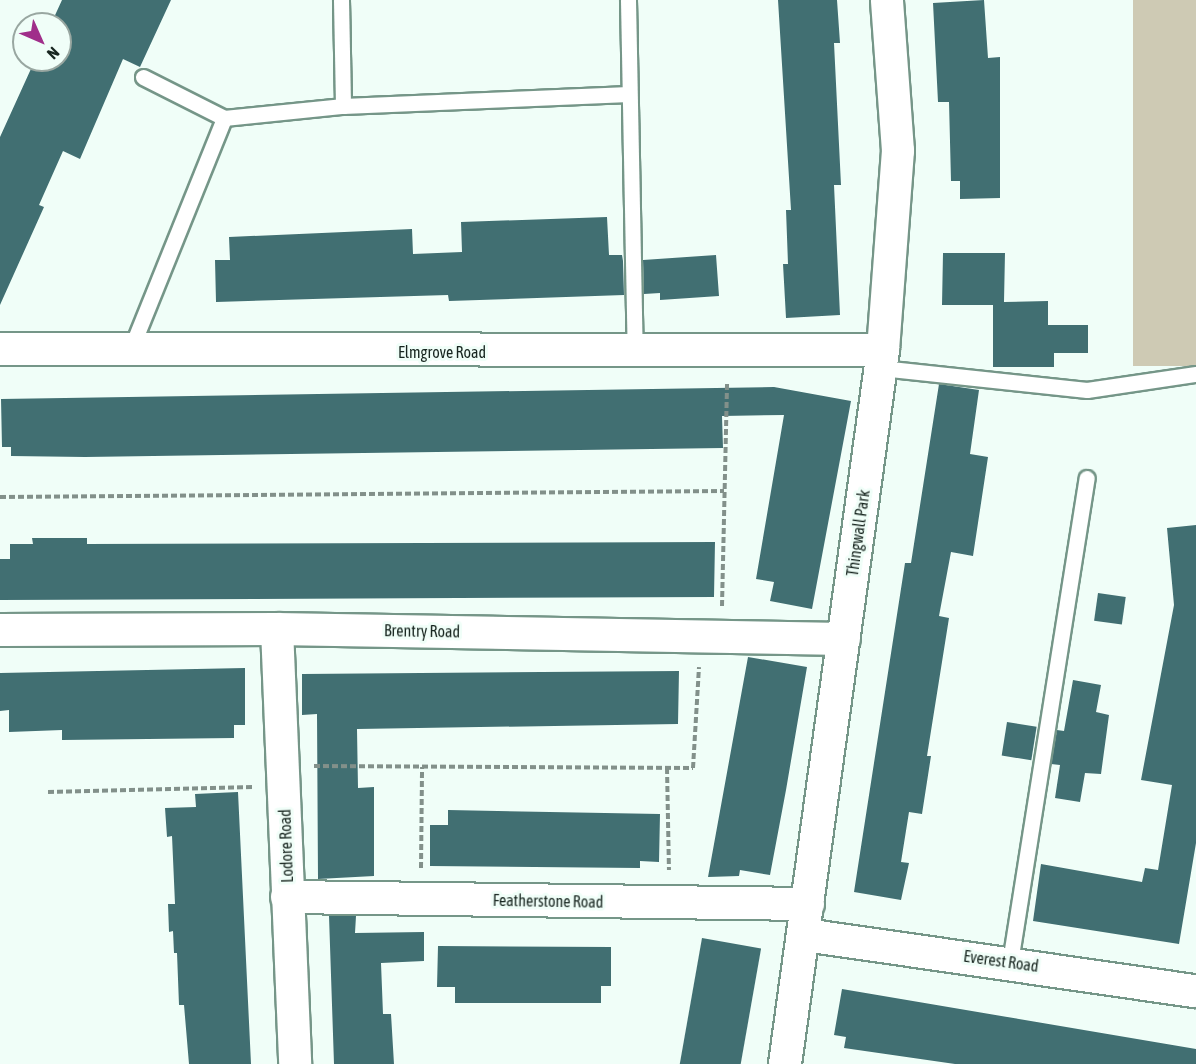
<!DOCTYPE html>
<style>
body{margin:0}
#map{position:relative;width:1196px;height:1064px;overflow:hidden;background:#f0fef8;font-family:"Asap Condensed",sans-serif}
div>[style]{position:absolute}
.green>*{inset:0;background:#cecab4;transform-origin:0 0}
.building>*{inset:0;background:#416f72;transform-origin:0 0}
.path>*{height:4px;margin-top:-2px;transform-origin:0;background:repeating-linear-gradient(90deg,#82908a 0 6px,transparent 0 9px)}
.roads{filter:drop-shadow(2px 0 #759688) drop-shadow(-2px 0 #759688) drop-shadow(0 2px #759688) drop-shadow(0 -2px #759688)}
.lane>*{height:15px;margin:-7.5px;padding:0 7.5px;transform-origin:7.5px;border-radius:7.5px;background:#fff}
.street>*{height:32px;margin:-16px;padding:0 16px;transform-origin:16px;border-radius:16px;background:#fff}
span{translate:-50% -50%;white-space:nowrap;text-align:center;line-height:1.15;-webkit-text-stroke:6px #f0fef8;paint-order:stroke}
.street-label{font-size:16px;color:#17251f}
.north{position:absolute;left:12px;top:12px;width:60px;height:60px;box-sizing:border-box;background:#f0fef8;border:2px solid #99a7a1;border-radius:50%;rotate:135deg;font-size:16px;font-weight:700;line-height:24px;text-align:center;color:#17251f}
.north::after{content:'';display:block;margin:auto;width:21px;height:27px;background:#a02e8a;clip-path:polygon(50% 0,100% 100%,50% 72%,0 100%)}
</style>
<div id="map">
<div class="green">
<i style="left:1133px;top:0;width:63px;height:366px"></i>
</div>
<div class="building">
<i style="clip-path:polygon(62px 0,171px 0,140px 67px,123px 59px,80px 159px,63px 151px,39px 205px,44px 207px,0 305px,0 137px,35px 60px,60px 60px,60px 24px,51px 24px)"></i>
<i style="clip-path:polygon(778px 0,837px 0,840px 43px,834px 43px,841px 185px,834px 185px,840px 315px,786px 318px,783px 264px,788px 264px,786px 210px,791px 210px)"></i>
<i style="clip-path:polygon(984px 0,988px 58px,1000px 57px,1000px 198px,960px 199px,960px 181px,951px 181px,949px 102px,938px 102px,933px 3px)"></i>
<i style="clip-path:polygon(607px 217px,609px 255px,622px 255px,623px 261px,624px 295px,449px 301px,448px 295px,216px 302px,215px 260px,230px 260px,229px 237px,412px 229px,413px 254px,462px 252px,461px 222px)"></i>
<i style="clip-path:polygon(943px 253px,1005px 253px,1004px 302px,1048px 301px,1048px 325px,1088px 325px,1088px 353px,1054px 353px,1054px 367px,993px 367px,993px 305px,942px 305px)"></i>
<i style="clip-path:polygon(716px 255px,719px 296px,660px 300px,660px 293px,644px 294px,643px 260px)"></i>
<i style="clip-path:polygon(939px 384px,979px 390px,970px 454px,988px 457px,973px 556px,951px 552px,939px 616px,949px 618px,927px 756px,931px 756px,922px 814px,909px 812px,901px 862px,909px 863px,901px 900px,854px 892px,905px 563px,911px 563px)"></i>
<i style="clip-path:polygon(774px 387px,851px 401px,812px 609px,770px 601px,774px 582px,756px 579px,784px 415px,722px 416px,723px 448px,85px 457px,11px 456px,11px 447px,2px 447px,1px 399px)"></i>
<i style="clip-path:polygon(1196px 525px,1196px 843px,1179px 944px,1033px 921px,1041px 864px,1142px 882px,1145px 868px,1158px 870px,1172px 785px,1141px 780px,1174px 605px,1167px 528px)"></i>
<i style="clip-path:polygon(32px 538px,87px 538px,87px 544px,715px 542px,714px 597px,0 600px,0 559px,10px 559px,10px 544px,33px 544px)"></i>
<i style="left:1098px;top:593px;width:28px;height:28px;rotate:8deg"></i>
<i style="clip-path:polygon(748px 657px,807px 667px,786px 790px,770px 875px,740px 870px,739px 876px,708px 877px)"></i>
<i style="clip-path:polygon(245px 668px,245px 725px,234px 725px,234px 738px,62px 740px,62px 730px,9px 732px,9px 710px,0 711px,0 673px)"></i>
<i style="clip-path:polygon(679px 671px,678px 724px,357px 729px,358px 788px,374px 787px,374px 876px,318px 879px,317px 714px,302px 715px,302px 674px)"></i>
<i style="clip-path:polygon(1073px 680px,1101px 685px,1096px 712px,1109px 715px,1101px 774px,1085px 773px,1080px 802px,1055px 798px,1060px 765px,1051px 764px,1057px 730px,1064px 731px)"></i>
<i style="left:1007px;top:722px;width:30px;height:34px;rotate:9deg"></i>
<i style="clip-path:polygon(238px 792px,251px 1064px,189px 1064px,184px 1005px,179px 1005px,177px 953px,174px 953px,173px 931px,169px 932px,168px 904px,175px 904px,172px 836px,167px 837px,165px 808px,196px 807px,195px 794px)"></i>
<i style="clip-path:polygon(448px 810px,660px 814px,659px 862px,640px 861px,640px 868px,430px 866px,430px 825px,448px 825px)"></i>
<i style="clip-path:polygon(329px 916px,356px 916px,355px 933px,424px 932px,424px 961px,381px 963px,383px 1014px,391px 1014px,394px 1064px,334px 1064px)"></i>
<i style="left:702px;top:938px;width:60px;height:128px;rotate:10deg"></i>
<i style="clip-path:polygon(438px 946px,611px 947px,611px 986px,601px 986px,601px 1003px,455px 1003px,455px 987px,437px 987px)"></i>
<i style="clip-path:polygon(842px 989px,1196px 1049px,1196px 1064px,955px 1064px,844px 1048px,846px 1037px,834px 1035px)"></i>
</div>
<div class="path">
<i style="left:0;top:497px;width:724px;rotate:-0.47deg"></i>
<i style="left:722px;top:606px;width:224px;rotate:-88.7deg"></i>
<i style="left:314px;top:766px;width:379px;rotate:0.3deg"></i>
<i style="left:693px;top:768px;width:101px;rotate:-86.6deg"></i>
<i style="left:667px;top:768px;width:102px;rotate:88.9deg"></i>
<i style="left:48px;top:792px;width:205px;rotate:-1.4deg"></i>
<i style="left:421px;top:868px;width:101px;rotate:-89.4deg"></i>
</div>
<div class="roads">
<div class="lane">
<i style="left:341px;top:0;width:106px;rotate:88.9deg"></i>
<i style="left:628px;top:0;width:352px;rotate:88.9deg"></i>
<i style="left:143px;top:77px;width:91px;rotate:26.8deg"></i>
<i style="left:224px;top:118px;width:120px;rotate:-5.8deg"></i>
<i style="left:343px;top:106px;width:286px;rotate:-2.4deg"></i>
<i style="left:130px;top:351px;width:251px;rotate:-68deg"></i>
<i style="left:881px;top:368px;width:207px;rotate:6.1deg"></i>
<i style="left:1087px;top:390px;width:110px;rotate:-8.4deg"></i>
<i style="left:1010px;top:962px;width:490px;rotate:-81deg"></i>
</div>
<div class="street">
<i style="left:0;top:349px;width:883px;rotate:0.06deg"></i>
<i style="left:277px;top:629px;width:435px;rotate:87.6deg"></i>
<i style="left:0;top:630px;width:277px;rotate:-0.2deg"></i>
<i style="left:277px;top:629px;width:567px;rotate:1.01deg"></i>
<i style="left:287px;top:897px;width:521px;rotate:0.77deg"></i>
<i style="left:805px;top:935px;width:395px;rotate:8.2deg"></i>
<i style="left:785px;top:1064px;width:721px;rotate:-82.18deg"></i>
<i style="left:883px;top:350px;width:200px;rotate:-85.7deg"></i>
<i style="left:898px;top:151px;width:151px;rotate:-94.2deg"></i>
</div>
</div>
<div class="street-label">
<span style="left:442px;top:352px">Elmgrove Road</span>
<span style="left:858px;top:533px;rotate:-82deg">Thingwall Park</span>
<span style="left:422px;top:631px;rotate:1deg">Brentry Road</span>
<span style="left:286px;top:846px;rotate:-92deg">Lodore Road</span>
<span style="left:548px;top:901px;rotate:1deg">Featherstone Road</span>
<span style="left:1001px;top:961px;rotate:8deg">Everest Road</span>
</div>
<div class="north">N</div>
</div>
